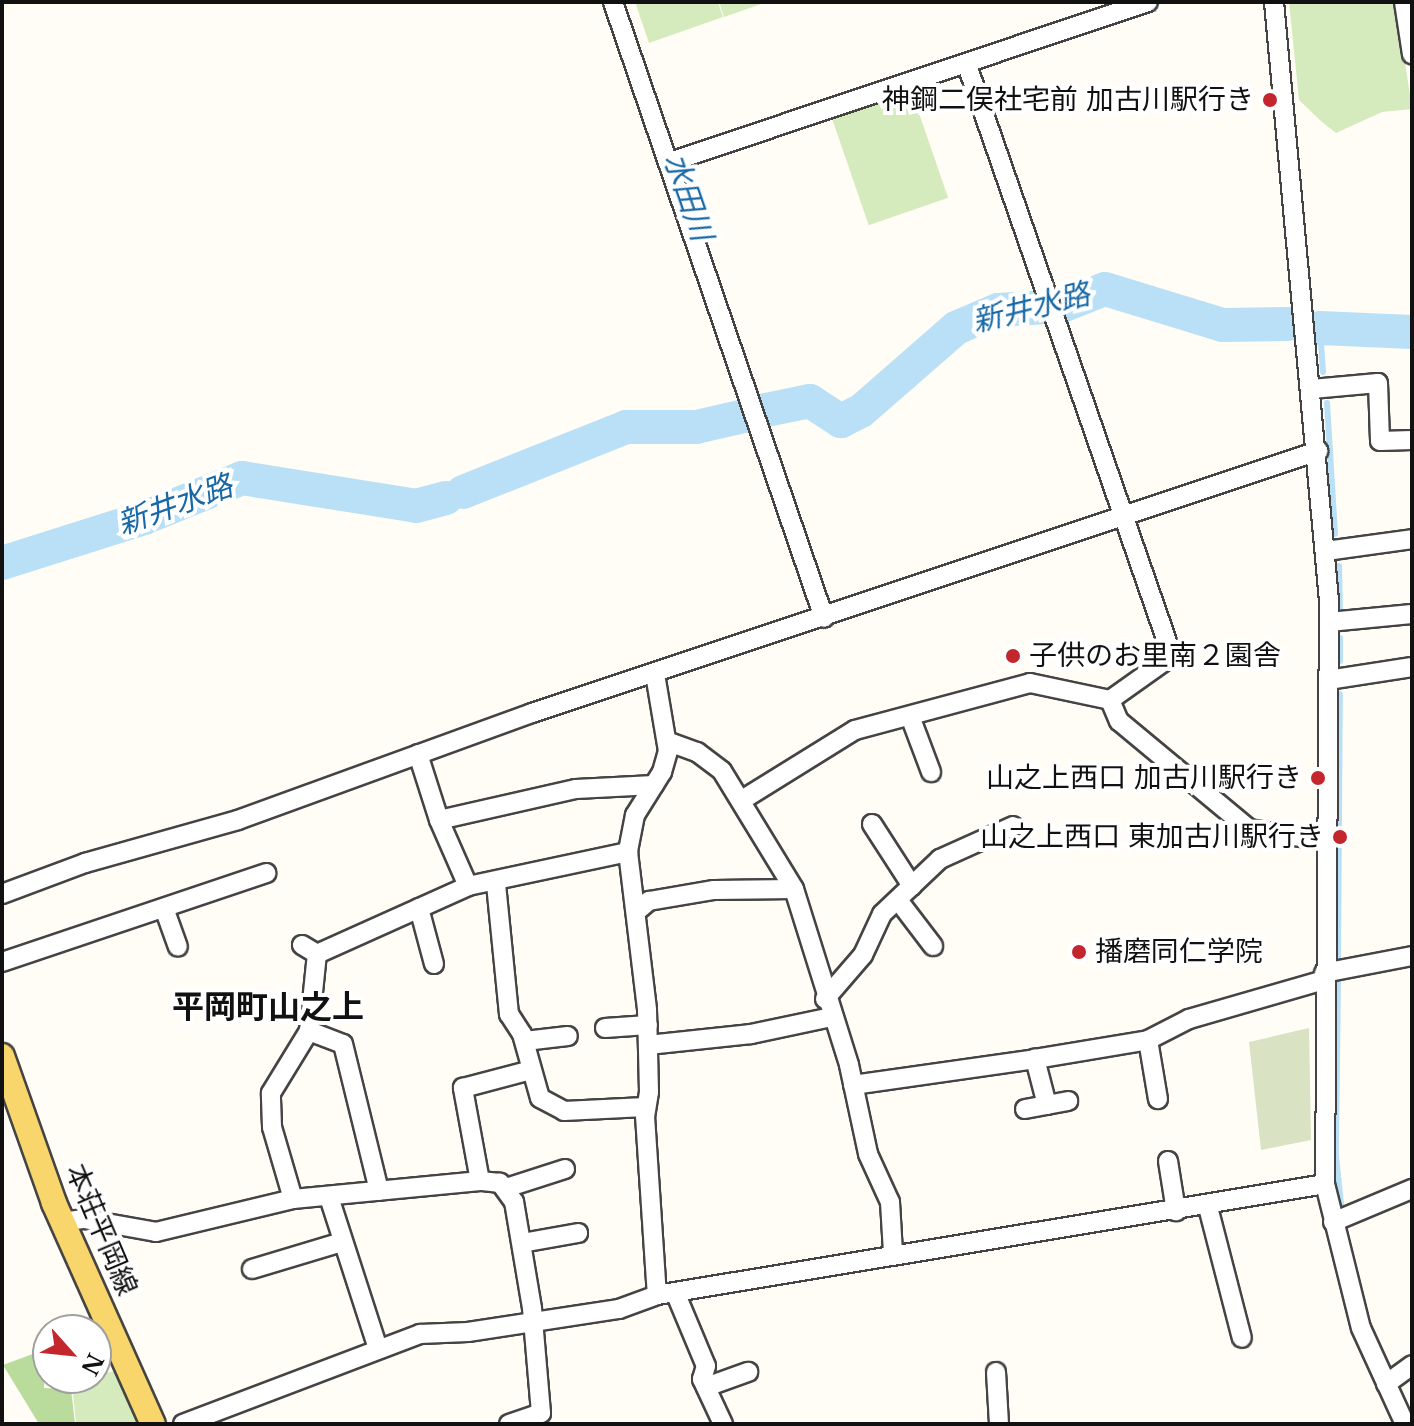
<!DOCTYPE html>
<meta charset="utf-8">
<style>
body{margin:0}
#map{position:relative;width:1414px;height:1426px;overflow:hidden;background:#fffdf5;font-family:"Libre Baskerville","Noto Sans JP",serif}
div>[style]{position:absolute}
.green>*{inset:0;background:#d5ebbd;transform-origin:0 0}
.forest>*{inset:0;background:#b9dc9c}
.cemetery>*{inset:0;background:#d9e3c4}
.stream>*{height:6px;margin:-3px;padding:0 3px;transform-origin:3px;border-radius:3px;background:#b9e0f7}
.river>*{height:34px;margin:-17px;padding:0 17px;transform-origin:17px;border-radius:17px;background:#b9e0f7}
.roads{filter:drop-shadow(2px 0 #444) drop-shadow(-2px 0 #444) drop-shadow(0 2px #444) drop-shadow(0 -2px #444)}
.minor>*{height:18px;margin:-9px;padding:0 9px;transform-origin:9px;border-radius:9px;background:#fff}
.major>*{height:24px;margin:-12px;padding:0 12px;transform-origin:12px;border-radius:12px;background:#f9d66b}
.dots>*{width:22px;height:22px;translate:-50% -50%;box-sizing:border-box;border:4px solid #fff;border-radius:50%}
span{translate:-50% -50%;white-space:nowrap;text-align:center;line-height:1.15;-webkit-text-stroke:8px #fff;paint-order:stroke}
.poi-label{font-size:28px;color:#111}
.right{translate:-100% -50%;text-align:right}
.left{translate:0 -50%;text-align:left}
.street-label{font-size:28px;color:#111}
.water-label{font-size:30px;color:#1768a6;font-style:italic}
.quarter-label{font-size:32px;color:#111;font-weight:700}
.frame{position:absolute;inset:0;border:4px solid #111;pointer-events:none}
.north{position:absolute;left:32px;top:1314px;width:80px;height:80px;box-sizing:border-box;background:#fff;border:2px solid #a0a0a0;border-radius:50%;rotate:117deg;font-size:22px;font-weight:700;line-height:32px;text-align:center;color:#111}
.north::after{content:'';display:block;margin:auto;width:28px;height:36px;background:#c4262e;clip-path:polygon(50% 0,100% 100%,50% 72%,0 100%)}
</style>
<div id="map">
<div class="green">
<i style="clip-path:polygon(635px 2px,718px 2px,723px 17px,649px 43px)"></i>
<i style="clip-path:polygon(719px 2px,767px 2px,724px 17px)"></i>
<i style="clip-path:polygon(1289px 2px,1396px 2px,1412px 109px,1382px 112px,1336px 133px,1322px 122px,1299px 100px)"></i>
<i style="left:911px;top:90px;width:114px;height:84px;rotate:71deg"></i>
<i style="clip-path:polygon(114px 1371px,139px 1424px,76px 1424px,72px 1382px)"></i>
</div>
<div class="forest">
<i style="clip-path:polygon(38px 1352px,46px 1356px,44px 1388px,71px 1389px,75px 1424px,39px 1424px,3px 1365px)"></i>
</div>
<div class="cemetery">
<i style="clip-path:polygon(1309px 1028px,1311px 1140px,1261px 1150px,1249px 1042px)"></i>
</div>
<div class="stream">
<i style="left:1320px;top:328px;width:44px;rotate:86.1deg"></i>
<i style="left:1327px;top:403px;width:131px;rotate:86.5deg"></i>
<i style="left:1339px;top:566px;width:46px;rotate:88.8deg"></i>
<i style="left:1340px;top:638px;width:23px;rotate:90deg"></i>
<i style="left:1338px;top:960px;width:266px;rotate:-89.6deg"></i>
<i style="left:1338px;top:980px;width:176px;rotate:90.7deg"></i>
<i style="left:1336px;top:1156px;width:58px;rotate:84.1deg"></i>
</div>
<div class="river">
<i style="left:1320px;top:328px;width:92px;rotate:2.5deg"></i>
<i style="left:761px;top:411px;width:50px;rotate:-11.5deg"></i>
<i style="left:810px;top:401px;width:37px;rotate:33deg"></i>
<i style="left:841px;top:421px;width:22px;rotate:-27deg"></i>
<i style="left:861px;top:411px;width:126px;rotate:-41.1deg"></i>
<i style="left:956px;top:328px;width:46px;rotate:-23.2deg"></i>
<i style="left:998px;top:310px;width:64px;rotate:-3.6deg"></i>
<i style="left:1062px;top:306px;width:46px;rotate:-21.6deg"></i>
<i style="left:1105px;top:289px;width:123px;rotate:17deg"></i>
<i style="left:1223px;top:325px;width:66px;rotate:-0.9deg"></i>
<i style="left:463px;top:492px;width:175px;rotate:-21.7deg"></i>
<i style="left:626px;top:427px;width:70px"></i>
<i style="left:696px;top:427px;width:45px;rotate:-12.8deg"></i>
<i style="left:2px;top:563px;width:149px;rotate:-17.6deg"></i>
<i style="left:144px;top:518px;width:106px;rotate:-22.2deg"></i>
<i style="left:242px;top:478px;width:176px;rotate:9.1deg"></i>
<i style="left:416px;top:506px;width:31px;rotate:-15deg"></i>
</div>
<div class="roads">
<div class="minor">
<i style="left:613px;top:2px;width:651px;rotate:71.09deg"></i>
<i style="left:1274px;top:2px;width:602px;rotate:84.75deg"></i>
<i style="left:1329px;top:601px;width:583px;rotate:90.39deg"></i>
<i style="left:1325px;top:1184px;width:148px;rotate:76deg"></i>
<i style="left:1361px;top:1328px;width:106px;rotate:65.4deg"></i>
<i style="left:1404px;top:2px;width:53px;rotate:81.3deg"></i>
<i style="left:670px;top:162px;width:504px;rotate:-18.51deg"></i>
<i style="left:1312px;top:389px;width:66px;rotate:-5.2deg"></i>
<i style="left:1378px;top:383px;width:58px;rotate:88deg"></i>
<i style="left:1380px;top:441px;width:32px;rotate:-2deg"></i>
<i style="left:1326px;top:551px;width:87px;rotate:-7.9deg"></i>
<i style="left:1329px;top:622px;width:83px;rotate:-5.5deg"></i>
<i style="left:655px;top:674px;width:78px;rotate:80.4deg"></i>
<i style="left:668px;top:751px;width:22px;rotate:106deg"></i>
<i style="left:662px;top:772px;width:51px;rotate:122.1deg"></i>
<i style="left:635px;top:815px;width:38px;rotate:101deg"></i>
<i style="left:628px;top:852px;width:159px;rotate:83.1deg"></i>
<i style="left:647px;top:1010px;width:82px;rotate:88.6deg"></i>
<i style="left:649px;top:1092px;width:24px;rotate:99deg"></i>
<i style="left:645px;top:1116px;width:179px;rotate:86.2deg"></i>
<i style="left:1328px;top:680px;width:85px;rotate:-8.8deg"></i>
<i style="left:1110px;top:700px;width:23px;rotate:67deg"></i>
<i style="left:1119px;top:721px;width:169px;rotate:39.7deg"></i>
<i style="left:1249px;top:829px;width:78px;rotate:8.9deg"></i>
<i style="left:910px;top:716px;width:60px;rotate:69.4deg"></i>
<i style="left:669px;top:742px;width:30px;rotate:20deg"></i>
<i style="left:697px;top:752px;width:31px;rotate:37deg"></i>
<i style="left:722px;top:771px;width:138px;rotate:58.6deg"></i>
<i style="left:418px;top:754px;width:69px;rotate:72.3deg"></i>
<i style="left:439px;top:820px;width:72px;rotate:66.3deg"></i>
<i style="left:742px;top:800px;width:133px;rotate:-31.8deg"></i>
<i style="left:855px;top:730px;width:181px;rotate:-15deg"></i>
<i style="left:1030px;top:683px;width:82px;rotate:12deg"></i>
<i style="left:1110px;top:700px;width:76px;rotate:-35.4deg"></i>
<i style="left:1172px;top:656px;width:626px;rotate:-109.13deg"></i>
<i style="left:439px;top:820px;width:140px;rotate:-12.8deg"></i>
<i style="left:576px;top:789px;width:78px;rotate:-2.9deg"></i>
<i style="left:872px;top:824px;width:74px;rotate:57.2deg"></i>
<i style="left:496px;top:884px;width:131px;rotate:84.3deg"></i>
<i style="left:509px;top:1014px;width:24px;rotate:57deg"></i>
<i style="left:522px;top:1034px;width:66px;rotate:74.3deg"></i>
<i style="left:540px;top:1098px;width:27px;rotate:28deg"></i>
<i style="left:564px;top:1111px;width:81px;rotate:-2.8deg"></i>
<i style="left:2px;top:894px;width:89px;rotate:-20.5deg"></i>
<i style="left:85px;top:863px;width:159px;rotate:-15.7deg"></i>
<i style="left:238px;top:820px;width:313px;rotate:-20deg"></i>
<i style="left:532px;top:713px;width:829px;rotate:-18.43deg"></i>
<i style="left:898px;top:900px;width:58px;rotate:52.7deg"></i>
<i style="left:164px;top:908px;width:41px;rotate:70.3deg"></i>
<i style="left:419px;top:908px;width:58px;rotate:75deg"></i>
<i style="left:637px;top:911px;width:16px;rotate:-40deg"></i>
<i style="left:649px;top:901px;width:66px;rotate:-9.6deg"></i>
<i style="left:714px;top:890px;width:80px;rotate:-0.7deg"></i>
<i style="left:794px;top:889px;width:184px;rotate:72.6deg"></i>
<i style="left:849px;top:1065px;width:91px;rotate:77.9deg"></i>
<i style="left:868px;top:1154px;width:53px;rotate:65.4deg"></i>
<i style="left:890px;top:1202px;width:51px;rotate:86.6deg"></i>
<i style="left:302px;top:945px;width:17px;rotate:31deg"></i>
<i style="left:317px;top:954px;width:166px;rotate:-24.2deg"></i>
<i style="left:468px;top:886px;width:164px;rotate:-12deg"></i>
<i style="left:2px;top:962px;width:279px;rotate:-18.6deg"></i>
<i style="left:1324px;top:973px;width:90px;rotate:-10.9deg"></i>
<i style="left:825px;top:999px;width:58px;rotate:-49.2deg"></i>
<i style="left:863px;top:955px;width:45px;rotate:-65.1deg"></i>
<i style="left:882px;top:914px;width:80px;rotate:-43.5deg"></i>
<i style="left:940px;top:859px;width:80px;rotate:-24.3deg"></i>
<i style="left:605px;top:1028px;width:43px;rotate:-4deg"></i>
<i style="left:309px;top:1031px;width:36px;rotate:21deg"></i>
<i style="left:343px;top:1044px;width:151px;rotate:76.2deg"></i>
<i style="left:1148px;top:1040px;width:60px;rotate:80.4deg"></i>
<i style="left:525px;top:1041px;width:43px;rotate:-6.6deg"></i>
<i style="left:648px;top:1045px;width:104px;rotate:-6.1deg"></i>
<i style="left:751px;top:1034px;width:83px;rotate:-11.9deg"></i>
<i style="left:853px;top:1085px;width:184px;rotate:-8.1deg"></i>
<i style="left:1047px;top:1105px;width:48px;rotate:-104.6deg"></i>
<i style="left:1035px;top:1059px;width:115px;rotate:-9.5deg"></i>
<i style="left:1148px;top:1040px;width:46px;rotate:-27.1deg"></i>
<i style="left:1189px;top:1019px;width:141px;rotate:-16.1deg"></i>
<i style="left:1025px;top:1109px;width:44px;rotate:-10.5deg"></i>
<i style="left:1168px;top:1161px;width:51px;rotate:80.9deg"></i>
<i style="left:506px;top:1188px;width:62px;rotate:-17.9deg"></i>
<i style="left:329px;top:1197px;width:160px;rotate:72.1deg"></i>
<i style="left:293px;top:1199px;width:75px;rotate:-106.3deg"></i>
<i style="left:272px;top:1127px;width:34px;rotate:-92deg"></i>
<i style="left:271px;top:1093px;width:73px;rotate:-58.5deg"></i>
<i style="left:309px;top:1031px;width:77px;rotate:-84.1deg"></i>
<i style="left:1208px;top:1207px;width:135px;rotate:75.5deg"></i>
<i style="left:62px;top:1222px;width:22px;rotate:-8deg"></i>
<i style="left:84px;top:1219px;width:73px;rotate:10.2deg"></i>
<i style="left:156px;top:1232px;width:141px;rotate:-13.5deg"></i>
<i style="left:293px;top:1199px;width:188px;rotate:-5.5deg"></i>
<i style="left:1333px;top:1222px;width:86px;rotate:-22.7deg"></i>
<i style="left:522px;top:1243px;width:57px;rotate:-10.1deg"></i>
<i style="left:252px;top:1269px;width:94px;rotate:-16.7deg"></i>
<i style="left:675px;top:1292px;width:80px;rotate:67.3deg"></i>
<i style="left:706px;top:1366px;width:14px;rotate:107deg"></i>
<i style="left:702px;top:1379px;width:50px;rotate:65deg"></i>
<i style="left:996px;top:1372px;width:52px;rotate:86.7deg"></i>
<i style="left:1386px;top:1384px;width:32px;rotate:-36deg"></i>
<i style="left:706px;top:1387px;width:45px;rotate:-19.7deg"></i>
<i style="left:183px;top:1424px;width:254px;rotate:-20.8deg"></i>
<i style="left:420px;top:1334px;width:48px;rotate:-2.4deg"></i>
<i style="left:468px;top:1332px;width:153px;rotate:-8.7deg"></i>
<i style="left:619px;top:1309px;width:40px;rotate:-20.2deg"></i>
<i style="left:657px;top:1295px;width:677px;rotate:-9.43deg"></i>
<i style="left:509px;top:1424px;width:34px;rotate:-19deg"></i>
<i style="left:541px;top:1413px;width:105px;rotate:-94.9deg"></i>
<i style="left:532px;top:1308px;width:108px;rotate:-99.6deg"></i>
<i style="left:514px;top:1202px;width:24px;rotate:-126deg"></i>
<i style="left:500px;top:1183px;width:20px;rotate:-174deg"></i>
<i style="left:480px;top:1181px;width:95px;rotate:-100.4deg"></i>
<i style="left:463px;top:1088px;width:70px;rotate:-14.8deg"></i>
</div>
<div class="major">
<i style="left:2px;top:1056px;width:156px;rotate:70.5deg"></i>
<i style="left:54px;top:1203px;width:242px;rotate:65.9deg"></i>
</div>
</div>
<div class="dots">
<i style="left:1270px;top:100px;background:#c4262e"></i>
<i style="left:1013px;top:656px;background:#c4262e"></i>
<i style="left:1318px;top:778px;background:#c4262e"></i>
<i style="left:1340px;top:837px;background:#c4262e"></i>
<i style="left:1079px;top:952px;background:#c4262e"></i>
</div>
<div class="poi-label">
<span class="right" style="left:1254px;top:100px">神鋼二俣社宅前 加古川駅行き</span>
<span class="left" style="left:1029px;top:656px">子供のお里南２園舎</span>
<span class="right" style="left:1302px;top:778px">山之上西口 加古川駅行き</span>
<span class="right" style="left:1324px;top:837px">山之上西口 東加古川駅行き</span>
<span class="left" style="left:1095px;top:952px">播磨同仁学院</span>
</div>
<div class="street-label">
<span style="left:101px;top:1230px;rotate:67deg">本荘平岡線</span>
</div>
<div class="water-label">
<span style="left:688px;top:197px;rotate:71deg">水田川</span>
<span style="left:1031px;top:308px;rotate:-14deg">新井水路</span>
<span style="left:175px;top:505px;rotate:-20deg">新井水路</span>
</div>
<div class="quarter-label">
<span style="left:268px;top:1007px">平岡町山之上</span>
</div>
<div class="frame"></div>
<div class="north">N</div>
</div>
